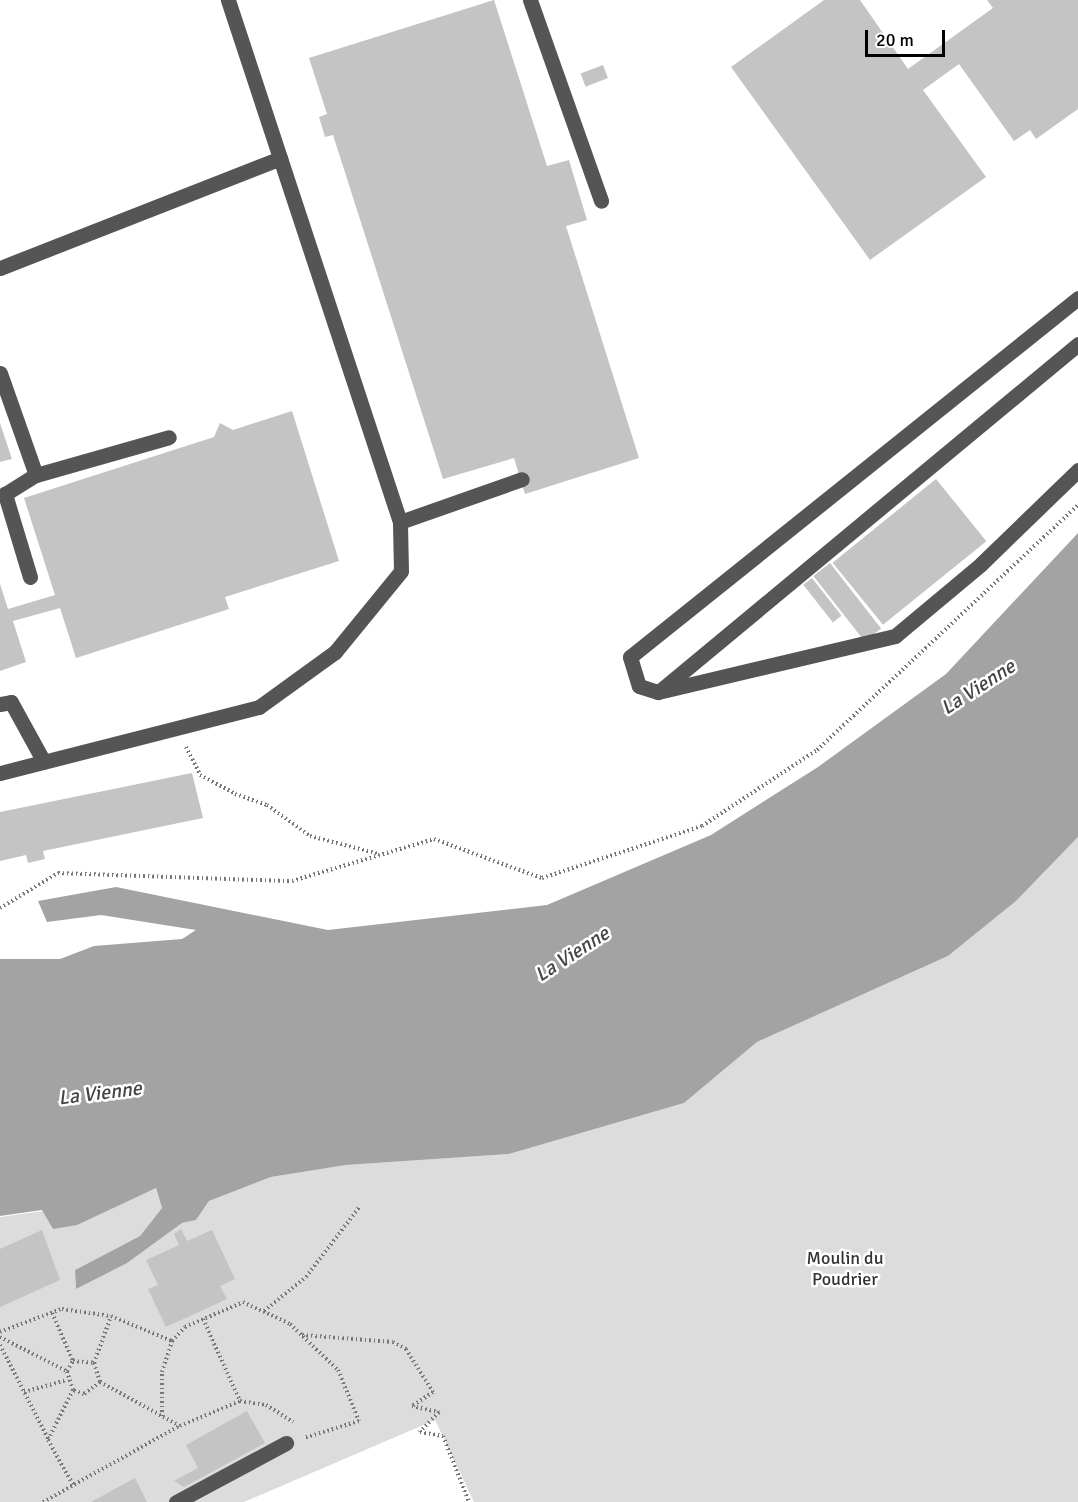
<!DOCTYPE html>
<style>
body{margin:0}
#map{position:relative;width:1078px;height:1502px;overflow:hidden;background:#fff;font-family:Signika,sans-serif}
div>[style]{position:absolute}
.green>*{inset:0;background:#dcdcdc}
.water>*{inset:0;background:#a3a3a3}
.building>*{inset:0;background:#c4c4c4;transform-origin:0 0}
.path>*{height:4px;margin-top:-2px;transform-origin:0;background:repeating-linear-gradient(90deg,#777 0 1.5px,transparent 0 4.5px)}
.minor>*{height:15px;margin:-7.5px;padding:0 7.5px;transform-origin:7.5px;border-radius:7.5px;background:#555}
span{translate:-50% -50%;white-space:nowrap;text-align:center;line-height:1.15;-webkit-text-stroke:5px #fff;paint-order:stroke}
.park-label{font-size:18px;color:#333}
.water-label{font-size:20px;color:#444;font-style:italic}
.scale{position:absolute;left:865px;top:30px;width:80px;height:27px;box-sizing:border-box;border:3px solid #000;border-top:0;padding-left:8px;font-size:18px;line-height:21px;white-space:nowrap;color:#000;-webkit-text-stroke:4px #fff;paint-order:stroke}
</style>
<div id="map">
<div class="green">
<i style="clip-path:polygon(1078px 837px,1078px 1502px,474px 1502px,435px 1420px,244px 1502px,0 1502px,0 1217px,131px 1199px,156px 1188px,162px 1208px,140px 1236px,75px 1270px,76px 1289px,182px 1223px,196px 1220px,209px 1201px,271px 1177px,346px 1165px,509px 1154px,684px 1103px,757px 1042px,948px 956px,1016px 901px)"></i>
</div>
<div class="water">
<i style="clip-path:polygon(1078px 533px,1078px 837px,1016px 901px,948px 956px,757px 1042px,684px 1103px,509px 1154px,346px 1165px,271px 1177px,209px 1201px,196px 1220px,182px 1223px,127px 1263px,76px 1289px,75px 1270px,140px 1236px,162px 1208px,156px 1188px,77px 1225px,53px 1229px,42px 1210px,0 1216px,0 959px,60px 959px,94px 946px,182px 939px,196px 930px,101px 915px,47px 922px,38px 901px,116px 887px,328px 930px,547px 905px,711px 835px,818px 767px,946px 674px)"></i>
</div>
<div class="building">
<i style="clip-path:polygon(494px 0,547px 166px,569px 160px,587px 220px,566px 226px,639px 458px,525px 494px,514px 458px,443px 479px,333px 135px,325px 137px,319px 117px,327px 114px,309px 58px)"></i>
<i style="clip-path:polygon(824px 0,860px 0,908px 69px,993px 8px,987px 0,1078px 0,1078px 109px,1036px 139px,1030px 130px,1014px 141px,959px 64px,923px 90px,986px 177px,870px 260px,731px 67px)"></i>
<i style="left:603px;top:65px;width:14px;height:24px;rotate:69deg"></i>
<i style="clip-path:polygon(292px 411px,339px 561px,225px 597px,229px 609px,76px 658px,60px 608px,13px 621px,26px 662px,0 671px,0 584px,8px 609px,55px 595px,24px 498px,214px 437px,220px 423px,233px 430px)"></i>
<i style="clip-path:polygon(0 423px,12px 459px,0 462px)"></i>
<i style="left:936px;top:479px;width:80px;height:133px;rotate:51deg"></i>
<i style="left:830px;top:563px;width:83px;height:21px;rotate:52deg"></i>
<i style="left:812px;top:578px;width:48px;height:11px;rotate:52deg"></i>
<i style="clip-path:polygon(192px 773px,203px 818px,43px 851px,45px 859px,28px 863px,26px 855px,0 861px,0 812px)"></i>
<i style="clip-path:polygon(181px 1229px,187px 1241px,212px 1230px,235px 1279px,220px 1286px,227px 1299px,166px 1327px,148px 1289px,158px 1285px,146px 1260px,179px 1245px,174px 1234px)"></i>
<i style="clip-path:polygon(42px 1230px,60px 1280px,0 1307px,0 1249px)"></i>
<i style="clip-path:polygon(247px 1411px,265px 1443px,184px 1487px,174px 1481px,198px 1468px,186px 1445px)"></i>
<i style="clip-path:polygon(135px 1478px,147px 1502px,91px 1502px)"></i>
</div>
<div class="path">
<i style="left:186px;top:747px;width:31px;rotate:63deg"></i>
<i style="left:200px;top:775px;width:40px;rotate:28deg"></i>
<i style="left:235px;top:794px;width:34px;rotate:19deg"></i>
<i style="left:267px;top:805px;width:53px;rotate:35.8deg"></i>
<i style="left:310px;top:836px;width:71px;rotate:14.6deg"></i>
<i style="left:0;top:908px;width:68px;rotate:-31.1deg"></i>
<i style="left:58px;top:873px;width:234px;rotate:2deg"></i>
<i style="left:292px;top:881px;width:148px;rotate:-16.5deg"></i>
<i style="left:434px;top:839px;width:115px;rotate:19.9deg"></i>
<i style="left:542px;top:878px;width:168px;rotate:-18deg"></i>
<i style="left:702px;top:826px;width:138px;rotate:-33.5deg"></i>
<i style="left:817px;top:750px;width:358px;rotate:-43.2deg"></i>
<i style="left:264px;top:1311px;width:54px;rotate:-39deg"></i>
<i style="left:306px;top:1277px;width:89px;rotate:-52.7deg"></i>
<i style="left:52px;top:1313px;width:52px;rotate:66.4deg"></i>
<i style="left:203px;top:1319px;width:90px;rotate:65.7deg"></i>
<i style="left:0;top:1332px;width:66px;rotate:-20.4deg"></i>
<i style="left:62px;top:1309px;width:49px;rotate:8.1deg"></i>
<i style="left:111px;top:1316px;width:66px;rotate:22.3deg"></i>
<i style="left:172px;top:1341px;width:19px;rotate:-47deg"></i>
<i style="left:185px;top:1327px;width:63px;rotate:-23.3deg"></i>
<i style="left:243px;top:1302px;width:52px;rotate:25.1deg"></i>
<i style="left:290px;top:1324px;width:66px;rotate:43.8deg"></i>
<i style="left:338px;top:1370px;width:55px;rotate:67.6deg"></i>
<i style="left:359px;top:1421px;width:58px;rotate:162.8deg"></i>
<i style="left:302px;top:1335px;width:91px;rotate:4.4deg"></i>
<i style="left:393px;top:1342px;width:15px;rotate:28deg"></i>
<i style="left:406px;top:1349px;width:51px;rotate:57.9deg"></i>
<i style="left:433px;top:1392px;width:25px;rotate:146deg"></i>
<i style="left:412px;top:1406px;width:28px;rotate:13deg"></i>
<i style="left:439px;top:1412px;width:28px;rotate:134deg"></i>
<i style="left:420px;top:1432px;width:23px;rotate:10deg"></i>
<i style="left:443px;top:1436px;width:71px;rotate:68.5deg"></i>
<i style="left:0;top:1337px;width:75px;rotate:26.9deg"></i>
<i style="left:0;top:1345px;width:106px;rotate:62.9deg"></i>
<i style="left:94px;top:1363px;width:50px;rotate:-70.1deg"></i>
<i style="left:100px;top:1382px;width:20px;rotate:143deg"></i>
<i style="left:84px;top:1394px;width:12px;rotate:-160deg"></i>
<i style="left:73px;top:1390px;width:20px;rotate:-108deg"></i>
<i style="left:67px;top:1371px;width:12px;rotate:-59deg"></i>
<i style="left:73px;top:1361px;width:21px;rotate:5deg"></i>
<i style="left:94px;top:1363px;width:20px;rotate:72deg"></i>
<i style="left:100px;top:1382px;width:91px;rotate:28.8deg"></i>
<i style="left:180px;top:1426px;width:65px;rotate:-22.6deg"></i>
<i style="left:240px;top:1401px;width:26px;rotate:9deg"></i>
<i style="left:266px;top:1405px;width:32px;rotate:32deg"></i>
<i style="left:73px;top:1390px;width:56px;rotate:116.6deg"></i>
<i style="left:48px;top:1440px;width:51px;rotate:60.9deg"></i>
<i style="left:24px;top:1392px;width:45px;rotate:-15.6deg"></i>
<i style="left:162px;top:1416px;width:44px;rotate:-90deg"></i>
<i style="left:162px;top:1372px;width:33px;rotate:-72deg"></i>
<i style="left:43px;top:1502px;width:156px;rotate:-29.2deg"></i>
</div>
<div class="minor">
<i style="left:530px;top:0;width:213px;rotate:70.5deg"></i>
<i style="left:0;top:268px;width:301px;rotate:-21.4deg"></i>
<i style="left:1078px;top:298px;width:574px;rotate:141.29deg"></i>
<i style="left:630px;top:657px;width:30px;rotate:73deg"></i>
<i style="left:639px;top:686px;width:20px;rotate:18deg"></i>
<i style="left:658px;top:692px;width:244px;rotate:-13.3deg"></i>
<i style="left:895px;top:636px;width:112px;rotate:-39.9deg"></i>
<i style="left:981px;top:564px;width:135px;rotate:-44.1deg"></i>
<i style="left:0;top:373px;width:108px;rotate:70.6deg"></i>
<i style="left:400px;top:522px;width:129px;rotate:-19.4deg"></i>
<i style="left:30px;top:577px;width:87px;rotate:-106.8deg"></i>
<i style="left:5px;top:494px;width:36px;rotate:-32deg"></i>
<i style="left:36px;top:475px;width:138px;rotate:-15.9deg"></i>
<i style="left:661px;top:690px;width:542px;rotate:-39.68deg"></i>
<i style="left:0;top:704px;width:11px;rotate:-10deg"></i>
<i style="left:11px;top:702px;width:68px;rotate:61.2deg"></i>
<i style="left:0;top:773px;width:267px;rotate:-14.3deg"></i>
<i style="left:259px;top:707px;width:94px;rotate:-35.9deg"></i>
<i style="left:335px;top:652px;width:104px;rotate:-50.8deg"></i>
<i style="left:401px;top:571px;width:49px;rotate:-91.2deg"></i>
<i style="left:400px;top:522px;width:550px;rotate:-108.24deg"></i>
<i style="left:176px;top:1502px;width:125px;rotate:-28.2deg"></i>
</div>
<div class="park-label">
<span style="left:845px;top:1269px">Moulin du<br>Poudrier</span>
</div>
<div class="water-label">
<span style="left:978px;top:687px;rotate:-33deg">La Vienne</span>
<span style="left:572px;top:954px;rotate:-33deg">La Vienne</span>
<span style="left:100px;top:1093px;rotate:-7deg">La Vienne</span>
</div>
<div class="scale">20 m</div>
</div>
